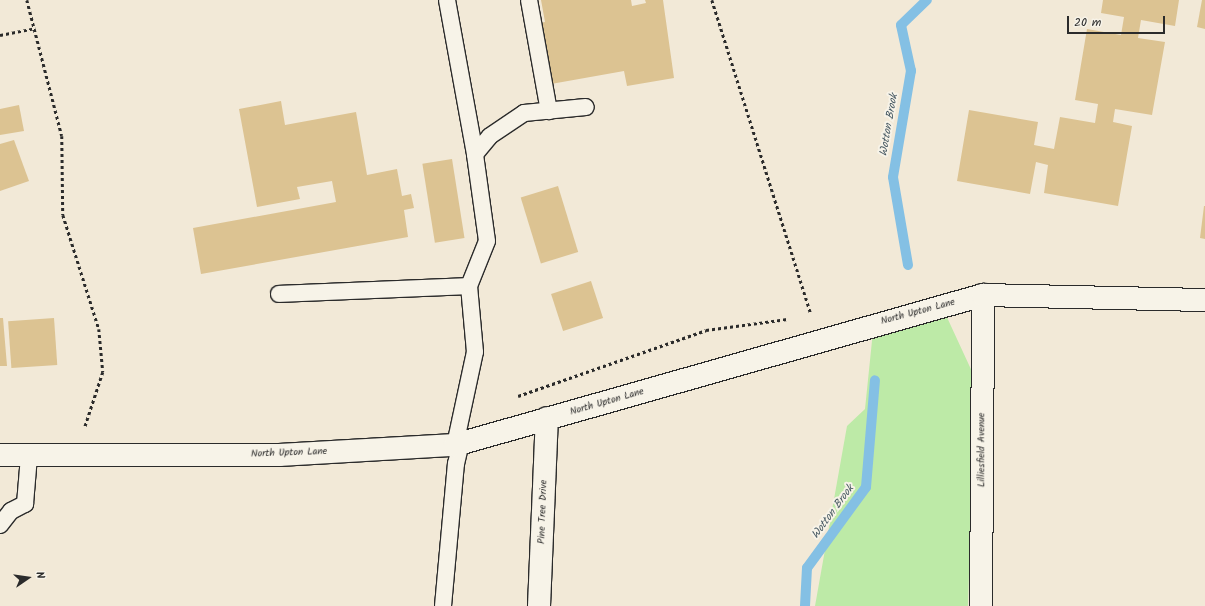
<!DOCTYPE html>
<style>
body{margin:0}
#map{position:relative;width:1205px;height:606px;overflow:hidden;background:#f2e9d7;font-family:Kalam,sans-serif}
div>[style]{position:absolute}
.green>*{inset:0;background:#bdeaa7}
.stream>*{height:10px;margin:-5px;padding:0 5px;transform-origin:5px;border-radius:5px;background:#84c0e4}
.building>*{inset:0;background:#dcc392;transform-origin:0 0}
.path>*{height:2.5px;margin-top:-1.25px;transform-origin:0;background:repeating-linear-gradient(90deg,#2b2b2b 0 3px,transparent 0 6px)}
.roads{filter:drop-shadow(1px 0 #2b2b2b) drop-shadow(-1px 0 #2b2b2b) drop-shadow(0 1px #2b2b2b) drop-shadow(0 -1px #2b2b2b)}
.service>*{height:16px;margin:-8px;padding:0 8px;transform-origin:8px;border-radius:8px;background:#f7f3e8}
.minor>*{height:22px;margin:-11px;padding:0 11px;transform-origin:11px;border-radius:11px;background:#f7f3e8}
.tertiary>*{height:22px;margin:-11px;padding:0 11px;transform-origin:11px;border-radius:11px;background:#f7f3e8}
span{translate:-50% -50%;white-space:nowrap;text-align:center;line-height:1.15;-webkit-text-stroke:4px #f7f3e8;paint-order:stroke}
.street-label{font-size:10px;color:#2b2b2b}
.water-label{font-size:11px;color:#465862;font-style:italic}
.north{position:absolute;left:8px;top:558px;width:40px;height:40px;-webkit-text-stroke:3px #f7f3e8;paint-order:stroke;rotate:77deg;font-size:11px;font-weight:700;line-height:16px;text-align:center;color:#2b2b2b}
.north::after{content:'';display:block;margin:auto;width:14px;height:18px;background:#2b2b2b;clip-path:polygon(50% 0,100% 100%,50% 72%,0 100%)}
.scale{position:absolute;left:1067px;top:16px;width:98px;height:18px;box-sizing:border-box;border:2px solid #2b2b2b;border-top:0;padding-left:5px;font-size:12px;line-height:14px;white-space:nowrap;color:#2b2b2b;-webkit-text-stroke:3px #f7f3e8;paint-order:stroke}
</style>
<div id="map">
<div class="green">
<i style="clip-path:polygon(945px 313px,975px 378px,968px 606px,815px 606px,847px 426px,865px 409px,873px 331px)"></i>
</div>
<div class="stream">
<i style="left:908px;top:265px;width:89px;rotate:-99.7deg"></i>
<i style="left:893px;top:177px;width:108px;rotate:-80.4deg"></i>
<i style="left:911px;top:71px;width:47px;rotate:-102.3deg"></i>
<i style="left:901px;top:25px;width:36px;rotate:-44deg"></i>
<i style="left:805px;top:606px;width:38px;rotate:-87deg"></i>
<i style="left:807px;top:568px;width:100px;rotate:-53.9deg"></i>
<i style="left:866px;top:487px;width:107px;rotate:-85.2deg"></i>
</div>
<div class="building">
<i style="clip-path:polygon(541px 0,631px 0,632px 6px,646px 3px,645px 0,663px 0,674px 78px,627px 86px,624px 71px,551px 84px,540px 23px,545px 22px)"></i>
<i style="clip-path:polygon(1103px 0,1179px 0,1175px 26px,1141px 20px,1138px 38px,1165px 42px,1152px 115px,1115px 109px,1113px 122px,1132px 126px,1118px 206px,1044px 193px,1048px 165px,1036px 162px,1030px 194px,957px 181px,969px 110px,1038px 122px,1034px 145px,1054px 149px,1060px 117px,1095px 123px,1098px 104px,1075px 100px,1087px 29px,1121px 35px,1124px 17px,1101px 13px)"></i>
<i style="clip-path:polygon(1202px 0,1205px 0,1205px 29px,1197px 27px)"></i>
<i style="clip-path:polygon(281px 101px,285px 125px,356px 112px,367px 175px,397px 169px,402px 196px,411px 194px,414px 208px,404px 210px,408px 237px,201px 274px,193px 228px,336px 202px,332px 181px,297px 187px,300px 199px,257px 207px,239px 109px)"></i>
<i style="clip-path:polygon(19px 105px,24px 131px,0 135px,0 109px)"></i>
<i style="clip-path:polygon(14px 140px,29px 181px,0 191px,0 144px)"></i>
<i style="left:452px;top:159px;width:80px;height:30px;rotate:81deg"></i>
<i style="left:558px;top:186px;width:69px;height:39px;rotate:73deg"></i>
<i style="clip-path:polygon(1204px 206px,1205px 206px,1205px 239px,1200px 238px)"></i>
<i style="left:591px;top:281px;width:39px;height:42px;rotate:72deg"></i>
<i style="clip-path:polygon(0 318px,3px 318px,7px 366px,0 366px)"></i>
<i style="left:54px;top:318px;width:47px;height:46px;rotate:86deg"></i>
</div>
<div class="path">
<i style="left:27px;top:0;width:140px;rotate:75.6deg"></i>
<i style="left:62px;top:136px;width:79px;rotate:89.3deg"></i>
<i style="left:63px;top:215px;width:120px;rotate:72.5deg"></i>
<i style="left:99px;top:329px;width:43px;rotate:84.7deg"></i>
<i style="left:103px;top:372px;width:58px;rotate:108.1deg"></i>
<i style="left:712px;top:0;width:329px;rotate:72.5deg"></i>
<i style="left:0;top:35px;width:36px;rotate:-11deg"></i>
<i style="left:518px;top:396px;width:199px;rotate:-19.3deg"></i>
<i style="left:706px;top:330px;width:82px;rotate:-7.7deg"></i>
</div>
<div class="roads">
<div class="service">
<i style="left:447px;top:0;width:157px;rotate:79.7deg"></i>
<i style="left:529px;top:0;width:113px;rotate:79.8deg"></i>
<i style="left:279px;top:294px;width:190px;rotate:-2.4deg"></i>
<i style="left:455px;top:445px;width:95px;rotate:-77.9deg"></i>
<i style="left:475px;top:352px;width:66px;rotate:-95.2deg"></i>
<i style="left:469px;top:286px;width:48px;rotate:-68.2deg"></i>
<i style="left:487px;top:241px;width:88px;rotate:-97.9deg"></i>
<i style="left:475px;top:154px;width:23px;rotate:-50deg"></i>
<i style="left:490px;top:136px;width:41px;rotate:-34.1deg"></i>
<i style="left:524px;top:113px;width:62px;rotate:-5.5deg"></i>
<i style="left:0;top:525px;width:18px;rotate:-52deg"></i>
<i style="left:11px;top:511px;width:16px;rotate:-27deg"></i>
<i style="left:25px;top:504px;width:48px;rotate:-85.2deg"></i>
<i style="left:443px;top:606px;width:143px;rotate:-84.8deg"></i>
<i style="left:456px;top:464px;width:22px;rotate:-77deg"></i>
</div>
<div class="minor">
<i style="left:539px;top:606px;width:188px;rotate:-87.6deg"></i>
<i style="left:981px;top:606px;width:311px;rotate:-89.6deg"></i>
</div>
<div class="tertiary">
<i style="left:0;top:455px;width:279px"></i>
<i style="left:279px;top:455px;width:176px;rotate:-3.3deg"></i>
<i style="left:455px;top:445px;width:549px;rotate:-15.86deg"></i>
<i style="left:983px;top:295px;width:222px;rotate:1.3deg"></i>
</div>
</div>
<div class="street-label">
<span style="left:918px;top:312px;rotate:-15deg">North Upton Lane</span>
<span style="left:607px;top:402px;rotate:-16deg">North Upton Lane</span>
<span style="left:982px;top:450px;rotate:-90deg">Lilliesfield Avenue</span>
<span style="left:289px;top:453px;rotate:-2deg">North Upton Lane</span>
<span style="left:543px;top:512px;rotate:-88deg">Pine Tree Drive</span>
</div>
<div class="water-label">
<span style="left:889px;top:125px;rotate:-80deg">Wotton Brook</span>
<span style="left:833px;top:512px;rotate:-54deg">Wotton Brook</span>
</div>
<div class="north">N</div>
<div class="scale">20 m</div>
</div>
